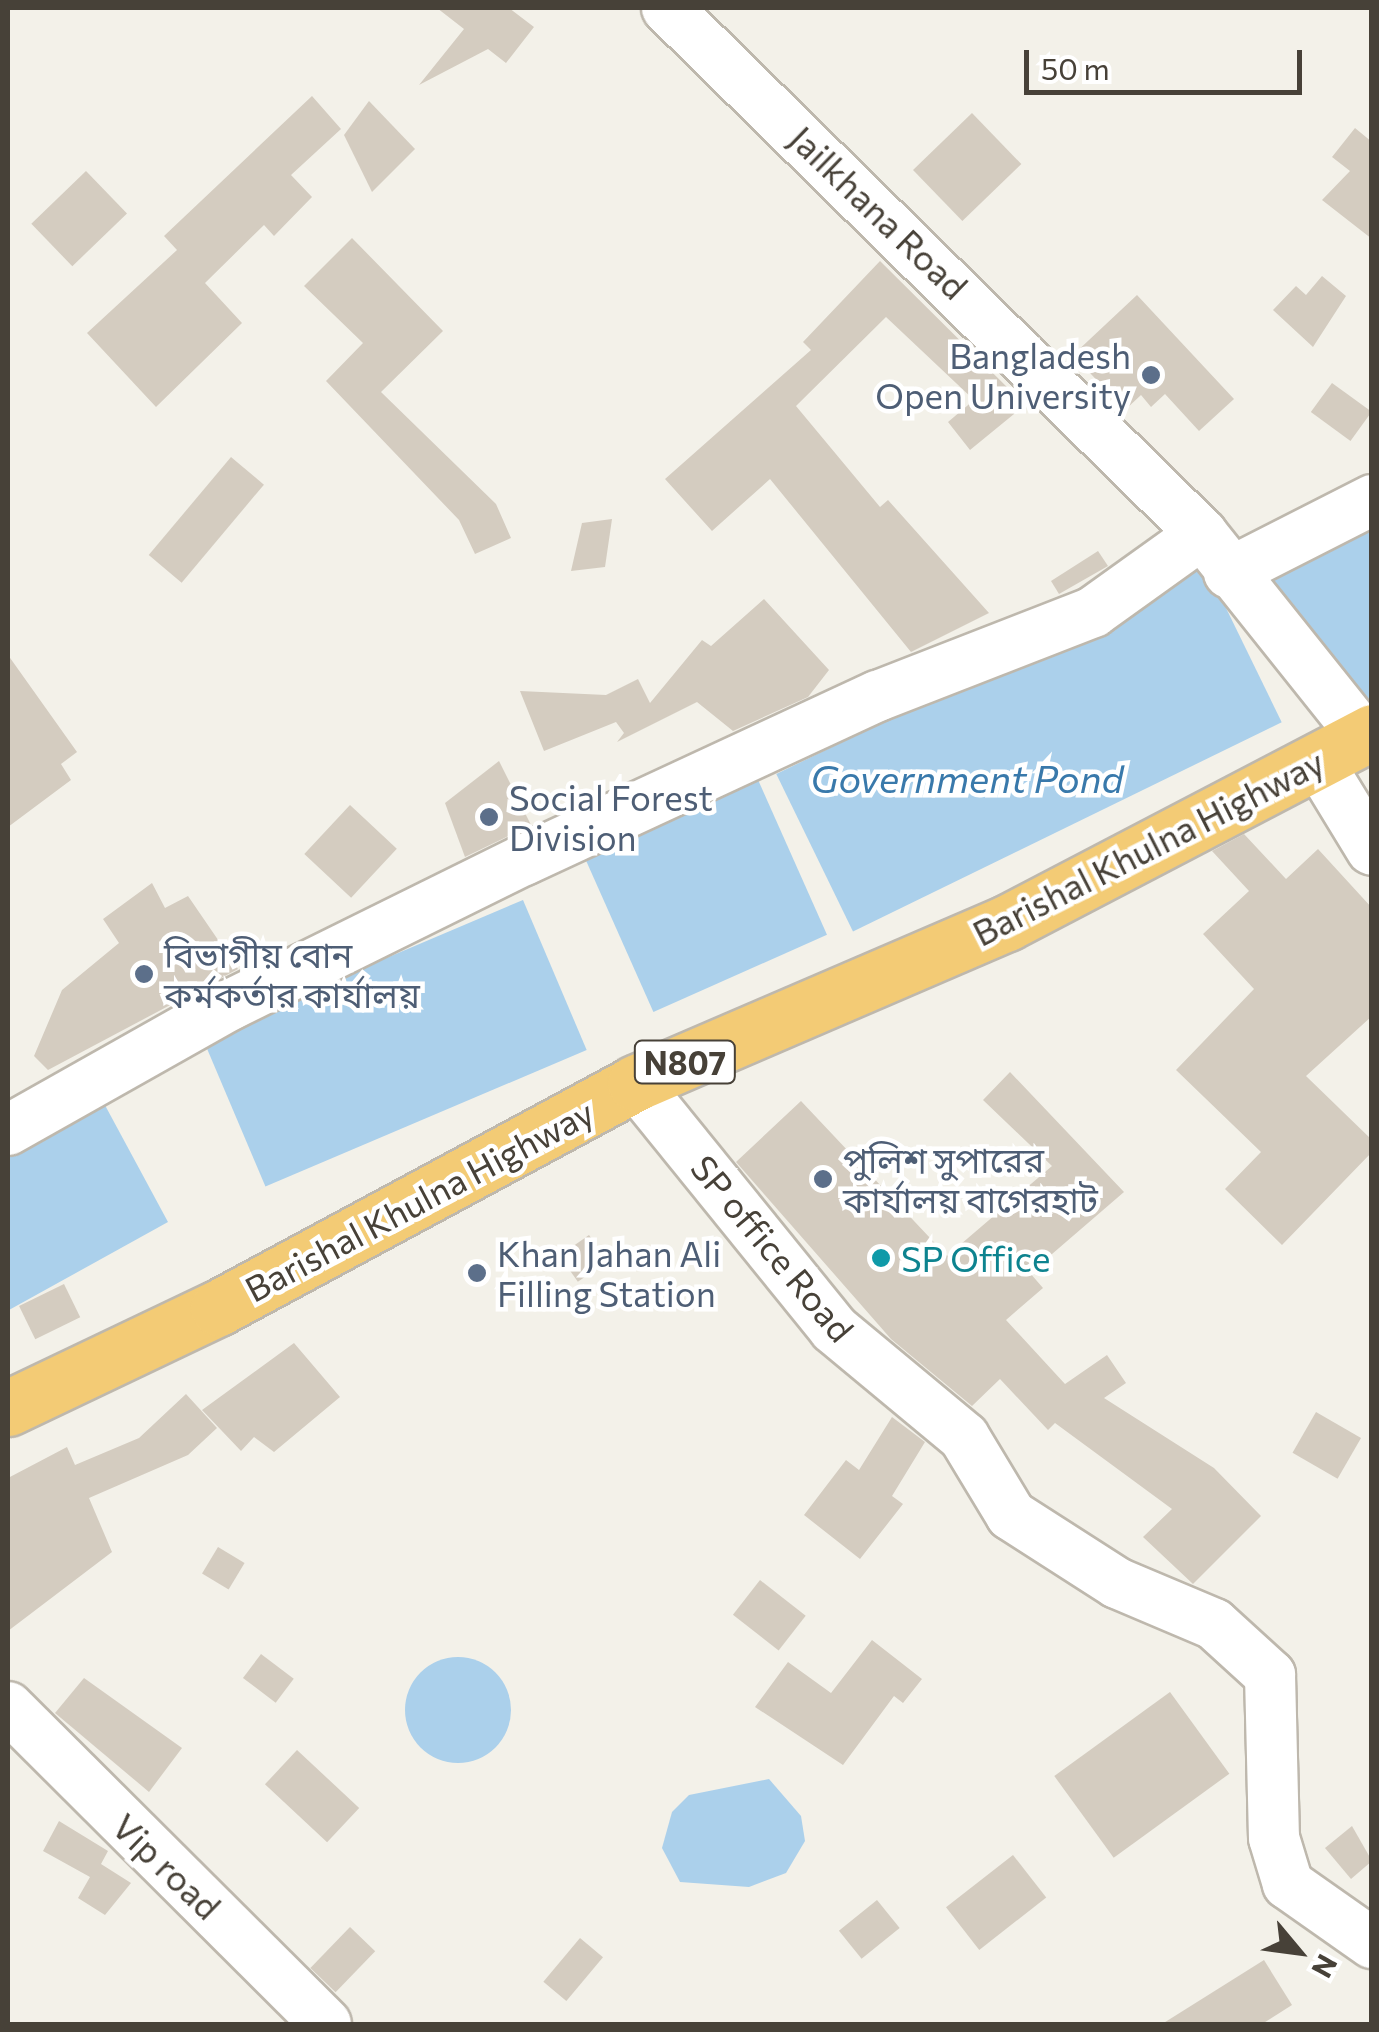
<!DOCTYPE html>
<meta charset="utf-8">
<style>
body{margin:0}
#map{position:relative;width:1379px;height:2032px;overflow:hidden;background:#f3f1e9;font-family:Commissioner,"Noto Sans Bengali",sans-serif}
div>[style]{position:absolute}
.water>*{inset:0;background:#abd0eb;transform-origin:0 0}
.round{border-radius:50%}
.building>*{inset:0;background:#d4ccc0;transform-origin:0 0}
.roads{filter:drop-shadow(2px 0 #beb8ad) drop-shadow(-2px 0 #beb8ad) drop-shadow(0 2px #beb8ad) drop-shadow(0 -2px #beb8ad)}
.minor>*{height:50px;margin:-25px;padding:0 25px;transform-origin:25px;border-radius:25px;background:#fff}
.highway>*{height:55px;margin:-27.5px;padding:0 27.5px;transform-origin:27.5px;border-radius:27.5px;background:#f3cb75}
.dots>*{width:28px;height:28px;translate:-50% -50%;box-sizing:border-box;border:5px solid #fff;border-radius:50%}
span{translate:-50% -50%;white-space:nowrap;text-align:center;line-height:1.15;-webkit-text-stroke:9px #fff;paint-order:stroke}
.shield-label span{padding:2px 8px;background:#fff;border:2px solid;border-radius:8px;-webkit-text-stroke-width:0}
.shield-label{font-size:32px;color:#474138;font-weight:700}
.street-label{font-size:35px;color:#474138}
.service-label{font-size:35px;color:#4e5e75}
.right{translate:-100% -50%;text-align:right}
.left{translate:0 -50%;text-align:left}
.culture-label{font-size:35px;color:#0d838f}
.water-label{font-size:38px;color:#3979ab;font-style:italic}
.frame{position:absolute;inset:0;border:10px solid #474138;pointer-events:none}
.north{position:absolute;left:1249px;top:1902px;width:100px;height:100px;-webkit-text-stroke:8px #fff;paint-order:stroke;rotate:119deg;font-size:28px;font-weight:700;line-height:40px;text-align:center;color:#474138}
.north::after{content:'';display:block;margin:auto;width:35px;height:45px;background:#474138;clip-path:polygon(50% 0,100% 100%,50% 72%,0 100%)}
.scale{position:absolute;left:1024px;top:50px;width:278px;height:45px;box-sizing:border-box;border:5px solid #474138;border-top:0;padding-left:12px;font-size:30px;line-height:35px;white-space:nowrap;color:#474138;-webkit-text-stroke:8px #fff;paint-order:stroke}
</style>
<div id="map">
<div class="water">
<i style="clip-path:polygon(1371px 509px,1371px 716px,1262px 566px)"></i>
<i style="left:1205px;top:565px;width:175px;height:477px;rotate:64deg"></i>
<i style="left:755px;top:773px;width:177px;height:190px;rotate:66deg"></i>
<i style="left:523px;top:900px;width:163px;height:349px;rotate:67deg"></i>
<i style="clip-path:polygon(86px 1070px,168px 1222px,9px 1310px,8px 1113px)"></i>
<i class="round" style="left:405px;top:1657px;width:106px;height:106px"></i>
<i style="clip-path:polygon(769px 1779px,801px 1816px,805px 1841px,786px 1873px,749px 1887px,680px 1882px,662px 1848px,672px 1812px,689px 1795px)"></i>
</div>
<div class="building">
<i style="clip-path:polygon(437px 8px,509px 8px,534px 27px,506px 63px,488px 49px,419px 85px,464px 29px)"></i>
<i style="clip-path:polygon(312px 96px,341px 129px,291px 175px,312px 197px,274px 236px,264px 225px,205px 283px,242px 323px,156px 407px,87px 333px,177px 250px,164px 236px)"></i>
<i style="clip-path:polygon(369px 101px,415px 149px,372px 192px,344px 135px)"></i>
<i style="left:972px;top:113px;width:71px;height:82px;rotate:46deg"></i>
<i style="clip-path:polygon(1355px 128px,1372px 142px,1372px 239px,1322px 200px,1350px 171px,1332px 157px)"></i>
<i style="left:86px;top:171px;width:59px;height:76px;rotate:46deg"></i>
<i style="clip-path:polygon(352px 238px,443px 331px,381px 392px,496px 504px,511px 538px,475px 554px,459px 520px,326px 381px,363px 343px,304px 286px)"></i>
<i style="clip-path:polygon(880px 261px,1025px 405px,970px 450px,948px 422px,974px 400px,886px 317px,796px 406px,880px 507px,888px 500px,989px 613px,911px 652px,770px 479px,712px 531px,665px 479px,811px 350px,803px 342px)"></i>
<i style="clip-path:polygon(1322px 276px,1346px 296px,1313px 347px,1273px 310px,1296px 286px,1306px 295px)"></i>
<i style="clip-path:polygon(1137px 295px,1234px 399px,1199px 431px,1165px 394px,1151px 407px,1141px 395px,1125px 410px,1073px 355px)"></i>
<i style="left:1332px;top:383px;width:49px;height:36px;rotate:36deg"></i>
<i style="left:231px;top:457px;width:43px;height:128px;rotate:40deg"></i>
<i style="clip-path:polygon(612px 519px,605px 567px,571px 571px,582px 523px)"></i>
<i style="clip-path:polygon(1098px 551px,1108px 566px,1059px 594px,1051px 581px)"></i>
<i style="clip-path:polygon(764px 599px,829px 670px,808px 697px,733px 731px,697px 702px,617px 742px,624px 733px,616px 722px,544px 751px,520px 691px,606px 695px,638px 679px,650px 703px,702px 640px,711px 646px)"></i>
<i style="clip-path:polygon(8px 655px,77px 752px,61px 764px,71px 780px,8px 827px)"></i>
<i style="clip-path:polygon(499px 761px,531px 825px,465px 857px,445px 803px)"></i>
<i style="left:350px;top:805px;width:64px;height:67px;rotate:43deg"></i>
<i style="clip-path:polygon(1244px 834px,1286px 879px,1318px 849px,1372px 908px,1372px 1016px,1306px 1076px,1372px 1140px,1372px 1152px,1282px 1245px,1225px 1189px,1261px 1152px,1176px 1070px,1254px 989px,1203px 934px,1249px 891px,1212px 851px)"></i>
<i style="clip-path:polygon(152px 883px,165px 908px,188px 896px,238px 969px,48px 1070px,34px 1056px,62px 990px,119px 943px,103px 919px)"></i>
<i style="clip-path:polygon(1010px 1072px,1124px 1192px,1030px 1273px,1043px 1288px,1006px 1320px,1065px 1384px,1107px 1355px,1126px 1383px,1104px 1398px,1214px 1468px,1261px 1516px,1193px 1584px,1143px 1537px,1172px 1509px,1055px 1423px,1048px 1430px,1000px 1379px,972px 1406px,891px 1339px,736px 1162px,801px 1101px,947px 1256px,1052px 1166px,983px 1100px)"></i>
<i style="left:589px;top:1235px;width:32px;height:36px;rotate:55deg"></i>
<i style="left:64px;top:1284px;width:37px;height:50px;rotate:64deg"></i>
<i style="clip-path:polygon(294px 1343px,340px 1397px,274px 1452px,254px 1437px,241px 1451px,202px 1410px)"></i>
<i style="clip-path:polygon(186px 1394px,217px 1428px,188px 1455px,89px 1498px,112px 1552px,8px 1631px,8px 1478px,67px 1447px,75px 1465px,139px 1438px)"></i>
<i style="left:1316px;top:1412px;width:52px;height:47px;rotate:30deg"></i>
<i style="clip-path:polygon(892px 1417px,925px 1442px,892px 1496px,903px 1504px,860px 1559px,804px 1515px,846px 1460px,859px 1470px)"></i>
<i style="left:218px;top:1547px;width:31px;height:31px;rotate:31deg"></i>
<i style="left:760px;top:1580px;width:58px;height:44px;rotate:38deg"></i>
<i style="clip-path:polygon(872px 1640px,922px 1679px,903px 1703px,894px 1696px,843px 1765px,755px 1707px,788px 1662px,831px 1693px)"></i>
<i style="left:261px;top:1654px;width:41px;height:30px;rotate:37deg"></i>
<i style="clip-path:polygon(84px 1678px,182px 1748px,149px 1792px,55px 1713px)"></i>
<i style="left:1170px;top:1692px;width:101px;height:143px;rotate:54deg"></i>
<i style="left:297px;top:1750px;width:85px;height:47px;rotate:43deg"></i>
<i style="clip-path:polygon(59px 1821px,108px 1851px,101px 1864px,131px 1883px,105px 1915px,78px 1898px,90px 1877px,43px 1851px)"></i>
<i style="clip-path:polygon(1352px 1826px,1372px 1861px,1351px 1879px,1325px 1848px)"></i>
<i style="left:1013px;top:1855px;width:54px;height:85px;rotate:52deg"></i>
<i style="left:877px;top:1900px;width:36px;height:49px;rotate:51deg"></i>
<i style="left:350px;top:1927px;width:35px;height:57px;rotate:44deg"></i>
<i style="left:580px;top:1938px;width:30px;height:57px;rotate:40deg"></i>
<i style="clip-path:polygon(1264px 1960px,1292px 2005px,1262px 2024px,1162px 2024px)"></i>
</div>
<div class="roads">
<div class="minor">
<i style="left:667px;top:8px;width:750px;rotate:44.51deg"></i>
<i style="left:1202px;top:534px;width:258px;rotate:51.4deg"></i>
<i style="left:1229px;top:573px;width:161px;rotate:-27deg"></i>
<i style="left:1317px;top:760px;width:105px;rotate:58.6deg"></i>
<i style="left:635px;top:1083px;width:316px;rotate:51deg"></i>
<i style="left:834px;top:1329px;width:169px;rotate:39.7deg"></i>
<i style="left:964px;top:1437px;width:91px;rotate:58.9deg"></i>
<i style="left:1011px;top:1515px;width:126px;rotate:32.7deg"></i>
<i style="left:1117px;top:1583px;width:105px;rotate:22.9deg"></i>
<i style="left:1214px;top:1624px;width:76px;rotate:42.3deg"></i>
<i style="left:1270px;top:1675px;width:163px;rotate:88.6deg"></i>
<i style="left:1274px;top:1838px;width:48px;rotate:73.1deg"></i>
<i style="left:1288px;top:1884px;width:103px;rotate:35.1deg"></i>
<i style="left:8px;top:1130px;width:255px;rotate:-29.4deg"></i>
<i style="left:230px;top:1005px;width:328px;rotate:-26.3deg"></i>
<i style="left:524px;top:860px;width:390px;rotate:-24.9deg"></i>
<i style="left:878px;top:696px;width:231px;rotate:-21.3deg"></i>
<i style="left:1093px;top:612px;width:134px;rotate:-35.6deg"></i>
<i style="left:8px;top:1707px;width:449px;rotate:44.9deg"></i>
</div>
<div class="highway">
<i style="left:8px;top:1408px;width:233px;rotate:-25.5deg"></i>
<i style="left:218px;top:1308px;width:474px;rotate:-28.3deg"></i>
<i style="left:635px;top:1083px;width:405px;rotate:-23.3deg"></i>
<i style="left:1007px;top:923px;width:412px;rotate:-27.6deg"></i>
</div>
</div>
<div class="dots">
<i style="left:1151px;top:375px;background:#5c6f8a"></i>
<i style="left:489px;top:817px;background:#5c6f8a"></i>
<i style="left:144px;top:974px;background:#5c6f8a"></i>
<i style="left:823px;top:1179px;background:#5c6f8a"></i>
<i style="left:881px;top:1258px;background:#0f9aa8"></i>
<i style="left:477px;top:1273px;background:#5c6f8a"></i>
</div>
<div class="shield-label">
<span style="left:685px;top:1062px">N807</span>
</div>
<div class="street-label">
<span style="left:879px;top:212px;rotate:44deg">Jailkhana Road</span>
<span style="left:1148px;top:847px;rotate:-27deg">Barishal Khulna Highway</span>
<span style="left:419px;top:1200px;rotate:-28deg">Barishal Khulna Highway</span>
<span style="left:773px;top:1248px;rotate:50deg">SP office Road</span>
<span style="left:167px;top:1866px;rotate:44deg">Vip road</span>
</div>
<div class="service-label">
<span class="right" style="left:1131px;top:375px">Bangladesh<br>Open University</span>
<span class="left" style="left:509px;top:817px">Social Forest<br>Division</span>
<span class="left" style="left:164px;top:974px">বিভাগীয় বোন<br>কর্মকর্তার কার্যালয়</span>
<span class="left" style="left:843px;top:1179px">পুলিশ সুপারের<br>কার্যালয় বাগেরহাট</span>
<span class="left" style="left:497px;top:1273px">Khan Jahan Ali<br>Filling Station</span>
</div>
<div class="culture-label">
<span class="left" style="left:901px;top:1258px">SP Office</span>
</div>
<div class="water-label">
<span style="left:967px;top:778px">Government Pond</span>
</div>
<div class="frame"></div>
<div class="north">N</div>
<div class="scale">50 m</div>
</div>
